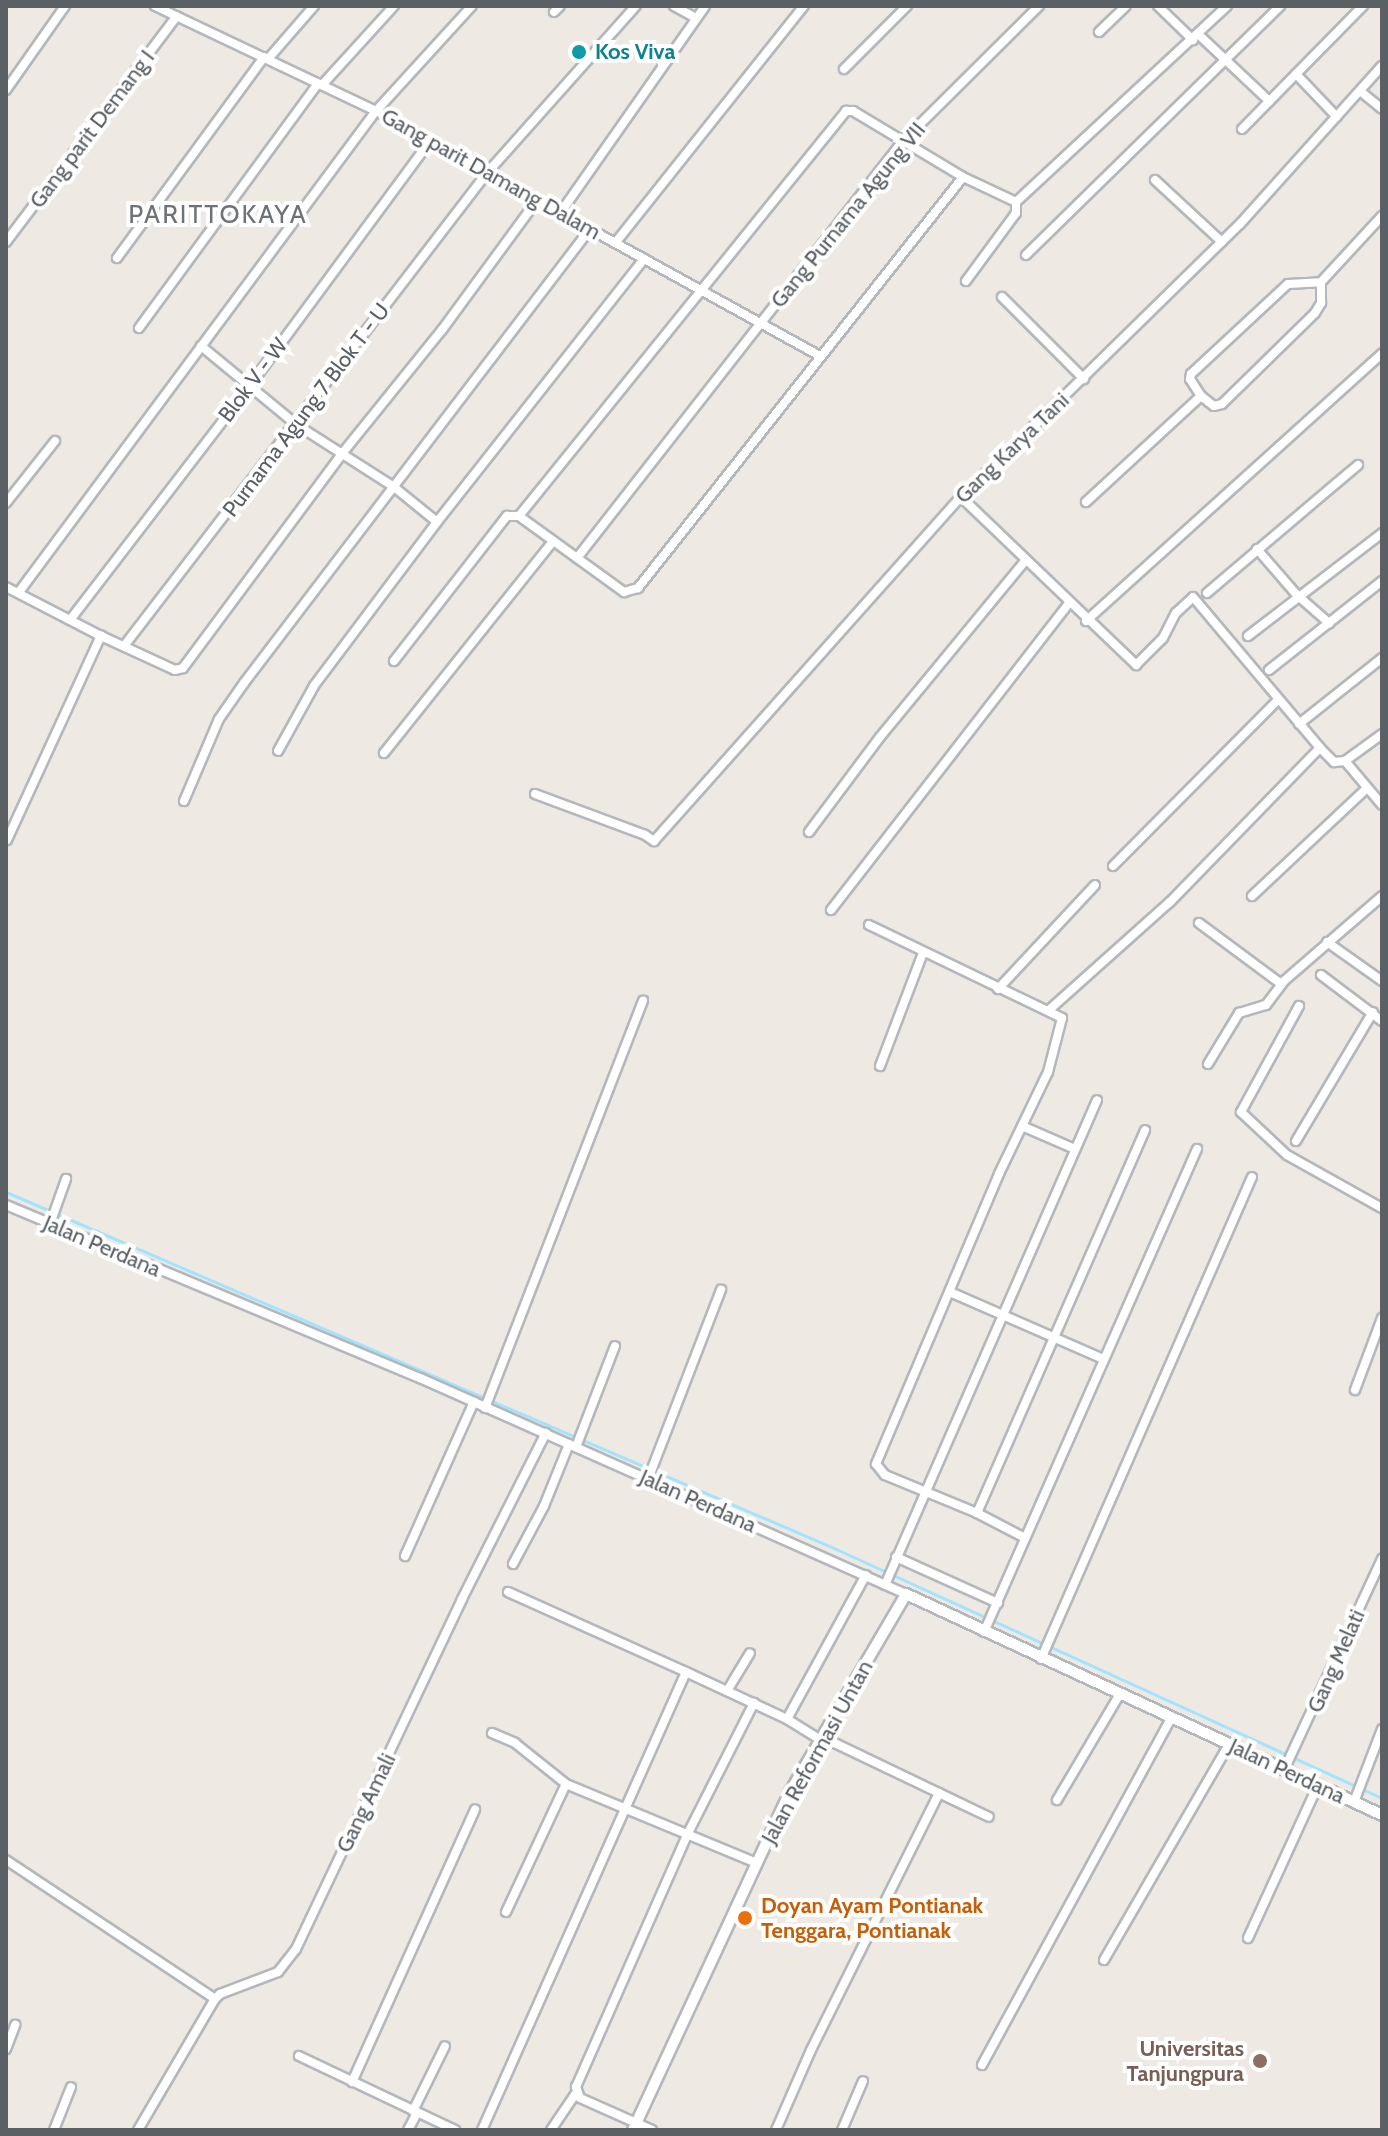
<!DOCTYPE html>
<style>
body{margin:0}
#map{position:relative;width:1388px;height:2136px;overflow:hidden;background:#eeeae3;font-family:Cabin,sans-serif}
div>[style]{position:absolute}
.stream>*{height:3px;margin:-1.5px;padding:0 1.5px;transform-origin:1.5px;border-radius:1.5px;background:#a2e3ff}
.roads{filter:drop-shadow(2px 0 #b4b7bb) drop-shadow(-2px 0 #b4b7bb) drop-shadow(0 2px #b4b7bb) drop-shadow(0 -2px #b4b7bb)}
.minor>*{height:8px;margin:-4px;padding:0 4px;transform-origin:4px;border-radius:4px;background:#fff}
.tertiary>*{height:10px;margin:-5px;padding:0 5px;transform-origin:5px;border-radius:5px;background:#fff}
.dots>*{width:22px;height:22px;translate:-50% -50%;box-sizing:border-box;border:4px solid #fff;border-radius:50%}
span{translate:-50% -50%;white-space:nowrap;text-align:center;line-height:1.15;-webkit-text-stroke:8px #fff;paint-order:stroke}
.culture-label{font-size:22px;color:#0d838f;font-weight:700}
.left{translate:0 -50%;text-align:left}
.street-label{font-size:22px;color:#5b6064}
.food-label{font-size:22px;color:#c56008;font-weight:700}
.education-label{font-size:22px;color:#785e54;font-weight:700}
.right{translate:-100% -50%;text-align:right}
.quarter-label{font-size:26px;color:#6c7276;letter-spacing:2px}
.frame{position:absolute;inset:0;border:8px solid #5b6064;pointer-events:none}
</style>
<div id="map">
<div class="stream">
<i style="left:6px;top:1192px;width:904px;rotate:23.27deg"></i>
<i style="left:836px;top:1549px;width:600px;rotate:24.52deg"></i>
</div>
<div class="roads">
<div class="minor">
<i style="left:155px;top:6px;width:245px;rotate:25.4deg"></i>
<i style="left:376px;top:111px;width:507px;rotate:28.89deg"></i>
<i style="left:674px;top:6px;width:25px;rotate:29deg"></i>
<i style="left:1158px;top:6px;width:49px;rotate:44.2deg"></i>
<i style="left:554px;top:12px;width:8px;rotate:-45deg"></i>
<i style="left:1099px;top:32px;width:37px;rotate:-44deg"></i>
<i style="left:1198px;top:34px;width:98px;rotate:43.3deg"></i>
<i style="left:268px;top:59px;width:70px;rotate:-49deg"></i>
<i style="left:844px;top:69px;width:89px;rotate:-45deg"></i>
<i style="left:1296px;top:74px;width:59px;rotate:46.4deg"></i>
<i style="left:322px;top:85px;width:107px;rotate:-47.7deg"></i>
<i style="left:6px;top:90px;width:103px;rotate:-54.9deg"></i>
<i style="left:1360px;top:91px;width:28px;rotate:39deg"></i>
<i style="left:1242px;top:129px;width:173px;rotate:-45.5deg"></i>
<i style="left:1155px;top:180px;width:91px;rotate:42.8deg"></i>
<i style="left:1016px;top:202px;width:288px;rotate:-42.9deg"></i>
<i style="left:561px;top:212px;width:251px;rotate:-55deg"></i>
<i style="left:6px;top:242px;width:283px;rotate:-52.9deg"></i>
<i style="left:616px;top:242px;width:302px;rotate:-51.5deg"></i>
<i style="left:1026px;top:255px;width:356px;rotate:-44.4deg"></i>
<i style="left:117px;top:258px;width:249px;rotate:-53.8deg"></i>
<i style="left:966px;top:281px;width:84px;rotate:-53.7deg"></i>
<i style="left:1016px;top:213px;width:11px;rotate:-90deg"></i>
<i style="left:1002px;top:297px;width:116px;rotate:45deg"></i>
<i style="left:139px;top:328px;width:303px;rotate:-53.8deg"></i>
<i style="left:201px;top:346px;width:124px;rotate:39.5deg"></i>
<i style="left:297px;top:425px;width:115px;rotate:32.6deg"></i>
<i style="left:394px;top:487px;width:55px;rotate:39.1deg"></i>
<i style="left:437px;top:522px;width:205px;rotate:126.9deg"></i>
<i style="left:314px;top:686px;width:74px;rotate:119deg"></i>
<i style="left:1201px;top:396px;width:20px;rotate:-123deg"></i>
<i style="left:1190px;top:379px;width:5px;rotate:-79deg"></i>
<i style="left:1191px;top:374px;width:132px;rotate:-42.9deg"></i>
<i style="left:1288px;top:284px;width:33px;rotate:-3deg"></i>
<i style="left:961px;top:497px;width:243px;rotate:43.8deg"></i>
<i style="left:1136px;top:665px;width:38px;rotate:-45deg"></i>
<i style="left:1163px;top:638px;width:28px;rotate:-63deg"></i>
<i style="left:1176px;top:613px;width:23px;rotate:-43deg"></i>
<i style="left:1193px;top:597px;width:197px;rotate:49.9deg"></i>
<i style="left:1320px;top:748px;width:20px;rotate:45deg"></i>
<i style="left:1334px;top:762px;width:11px;rotate:-5deg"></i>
<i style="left:1345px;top:761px;width:57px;rotate:49.9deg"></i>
<i style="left:1086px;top:502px;width:156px;rotate:-42.7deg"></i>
<i style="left:1201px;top:396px;width:16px;rotate:38deg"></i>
<i style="left:1214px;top:406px;width:8px;rotate:-14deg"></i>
<i style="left:1222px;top:404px;width:130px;rotate:-44.4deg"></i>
<i style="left:1315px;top:313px;width:12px;rotate:-59deg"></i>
<i style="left:1321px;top:303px;width:21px;rotate:-90deg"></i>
<i style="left:1321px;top:282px;width:90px;rotate:-47.3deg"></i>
<i style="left:6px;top:503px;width:79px;rotate:-51.7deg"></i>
<i style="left:519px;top:516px;width:130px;rotate:35.9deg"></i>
<i style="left:624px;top:592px;width:15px;rotate:-16deg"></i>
<i style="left:638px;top:588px;width:524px;rotate:-51.66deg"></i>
<i style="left:437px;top:522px;width:335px;rotate:-51.8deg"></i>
<i style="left:1257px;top:549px;width:61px;rotate:49deg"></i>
<i style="left:1297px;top:595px;width:43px;rotate:41.2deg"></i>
<i style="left:577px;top:558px;width:529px;rotate:-51.98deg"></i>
<i style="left:903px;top:141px;width:192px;rotate:-44.8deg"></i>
<i style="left:6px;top:587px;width:107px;rotate:27.3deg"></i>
<i style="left:101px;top:636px;width:81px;rotate:24.7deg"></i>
<i style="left:175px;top:670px;width:8px;rotate:-14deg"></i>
<i style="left:183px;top:668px;width:265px;rotate:-53.4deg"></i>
<i style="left:341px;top:455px;width:161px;rotate:-51.1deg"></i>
<i style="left:442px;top:330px;width:161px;rotate:-53.8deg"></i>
<i style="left:19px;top:592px;width:599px;rotate:-53.42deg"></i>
<i style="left:376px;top:111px;width:142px;rotate:-47.6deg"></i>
<i style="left:1207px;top:593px;width:198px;rotate:-40.3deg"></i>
<i style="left:70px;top:620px;width:292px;rotate:-52.5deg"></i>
<i style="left:248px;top:388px;width:307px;rotate:-53.6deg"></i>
<i style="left:1086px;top:621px;width:399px;rotate:-42.1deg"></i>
<i style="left:1248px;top:636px;width:169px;rotate:-37.5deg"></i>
<i style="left:124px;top:646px;width:596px;rotate:-52.5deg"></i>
<i style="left:487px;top:173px;width:224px;rotate:-48.3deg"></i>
<i style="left:394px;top:661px;width:184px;rotate:-52.1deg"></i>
<i style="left:507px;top:516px;width:12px"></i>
<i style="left:519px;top:516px;width:521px;rotate:-51.08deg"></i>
<i style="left:846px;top:111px;width:7px"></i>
<i style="left:853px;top:111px;width:128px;rotate:31deg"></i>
<i style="left:963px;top:177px;width:59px;rotate:25.3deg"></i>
<i style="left:1269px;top:670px;width:144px;rotate:-38.2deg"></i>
<i style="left:1299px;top:724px;width:106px;rotate:-38.5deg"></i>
<i style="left:384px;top:753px;width:271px;rotate:-51.4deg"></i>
<i style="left:1345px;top:761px;width:46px;rotate:-36.1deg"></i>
<i style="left:535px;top:794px;width:117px;rotate:20.4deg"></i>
<i style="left:645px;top:835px;width:11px;rotate:34deg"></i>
<i style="left:654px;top:841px;width:461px;rotate:-48.3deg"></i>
<i style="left:961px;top:497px;width:390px;rotate:-44.4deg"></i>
<i style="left:1240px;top:224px;width:212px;rotate:-48.1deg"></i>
<i style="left:184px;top:801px;width:89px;rotate:-66.9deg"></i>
<i style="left:219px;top:719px;width:44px;rotate:-55.2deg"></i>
<i style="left:244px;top:683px;width:571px;rotate:-52.69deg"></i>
<i style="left:809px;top:832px;width:119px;rotate:-53.2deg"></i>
<i style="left:880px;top:737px;width:228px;rotate:-50.5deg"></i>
<i style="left:7px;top:840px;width:225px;rotate:-65.3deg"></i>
<i style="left:1113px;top:866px;width:234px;rotate:-45.2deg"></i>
<i style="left:1252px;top:896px;width:158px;rotate:-43.2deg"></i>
<i style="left:831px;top:910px;width:388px;rotate:-52.2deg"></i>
<i style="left:1199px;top:923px;width:102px;rotate:36.6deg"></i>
<i style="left:869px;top:925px;width:214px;rotate:25.7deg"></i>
<i style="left:1062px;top:1018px;width:56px;rotate:104.5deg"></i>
<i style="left:1048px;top:1072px;width:113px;rotate:115.7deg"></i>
<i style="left:999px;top:1174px;width:315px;rotate:113deg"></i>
<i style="left:876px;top:1464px;width:14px;rotate:51deg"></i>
<i style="left:885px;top:1475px;width:100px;rotate:22.4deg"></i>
<i style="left:977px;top:1513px;width:54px;rotate:27.5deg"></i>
<i style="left:1327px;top:942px;width:67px;rotate:35.3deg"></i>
<i style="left:1321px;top:975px;width:76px;rotate:37deg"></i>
<i style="left:998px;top:989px;width:142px;rotate:-47deg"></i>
<i style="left:1299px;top:1006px;width:121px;rotate:118.7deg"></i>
<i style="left:1241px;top:1112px;width:63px;rotate:43.1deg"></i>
<i style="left:1287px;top:1155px;width:109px;rotate:29.2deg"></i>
<i style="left:1049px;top:1010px;width:162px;rotate:-41.8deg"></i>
<i style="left:1170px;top:902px;width:215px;rotate:-45.8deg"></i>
<i style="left:1208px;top:1064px;width:60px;rotate:-58.7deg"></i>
<i style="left:1239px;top:1013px;width:28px;rotate:-17deg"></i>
<i style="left:1266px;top:1005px;width:30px;rotate:-53deg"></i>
<i style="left:1284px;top:981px;width:130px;rotate:-40.9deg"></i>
<i style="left:880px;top:1066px;width:121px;rotate:-69.2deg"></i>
<i style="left:1022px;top:1126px;width:58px;rotate:23.5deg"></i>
<i style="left:1296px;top:1141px;width:150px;rotate:-59.2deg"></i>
<i style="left:6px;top:1205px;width:449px;rotate:22.7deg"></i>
<i style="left:420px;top:1378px;width:532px;rotate:23.96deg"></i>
<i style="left:50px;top:1224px;width:48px;rotate:-70.4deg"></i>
<i style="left:950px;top:1292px;width:167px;rotate:23.6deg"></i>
<i style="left:1355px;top:1390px;width:77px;rotate:-69.4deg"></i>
<i style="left:485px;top:1408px;width:437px;rotate:-68.8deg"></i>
<i style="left:576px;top:1447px;width:108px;rotate:-68.9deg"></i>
<i style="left:648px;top:1479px;width:203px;rotate:-68.9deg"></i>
<i style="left:977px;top:1513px;width:418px;rotate:-66.3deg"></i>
<i style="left:405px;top:1556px;width:169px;rotate:-65.9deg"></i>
<i style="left:896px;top:1557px;width:112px;rotate:24.3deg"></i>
<i style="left:513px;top:1564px;width:66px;rotate:-61.9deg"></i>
<i style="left:544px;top:1506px;width:67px;rotate:-68deg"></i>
<i style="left:885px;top:1585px;width:529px;rotate:-66.39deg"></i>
<i style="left:508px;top:1592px;width:195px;rotate:24.2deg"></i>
<i style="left:984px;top:1632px;width:528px;rotate:-66.2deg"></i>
<i style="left:1041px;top:1659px;width:526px;rotate:-66.36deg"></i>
<i style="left:727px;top:1691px;width:44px;rotate:-58.8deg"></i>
<i style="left:787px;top:1719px;width:164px;rotate:-61.3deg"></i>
<i style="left:492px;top:1733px;width:25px;rotate:23deg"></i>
<i style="left:515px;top:1743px;width:65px;rotate:38.8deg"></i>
<i style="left:1284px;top:1770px;width:233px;rotate:-65.1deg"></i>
<i style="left:939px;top:1793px;width:55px;rotate:25.6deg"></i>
<i style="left:1057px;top:1800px;width:123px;rotate:-59.3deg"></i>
<i style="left:1354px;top:1802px;width:78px;rotate:-69deg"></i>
<i style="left:6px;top:1860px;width:251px;rotate:33.6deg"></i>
<i style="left:506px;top:1912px;width:141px;rotate:-64.9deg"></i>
<i style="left:566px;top:1784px;width:207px;rotate:22.5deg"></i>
<i style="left:1248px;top:1938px;width:168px;rotate:-65.4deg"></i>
<i style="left:1104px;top:1960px;width:250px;rotate:-59.9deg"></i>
<i style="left:6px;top:2049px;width:26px;rotate:-69deg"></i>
<i style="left:299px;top:2056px;width:173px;rotate:25.4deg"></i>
<i style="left:982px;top:2065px;width:396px;rotate:-61.4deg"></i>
<i style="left:352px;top:2082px;width:299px;rotate:-65.7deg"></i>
<i style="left:413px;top:2111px;width:72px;rotate:-63.8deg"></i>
<i style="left:54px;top:2130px;width:46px;rotate:-68.4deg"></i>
<i style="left:138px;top:2130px;width:152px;rotate:-59.6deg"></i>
<i style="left:215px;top:1999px;width:7px;rotate:-45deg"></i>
<i style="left:220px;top:1994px;width:62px;rotate:-20.8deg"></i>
<i style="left:278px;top:1972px;width:29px;rotate:-52deg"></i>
<i style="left:296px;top:1949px;width:387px;rotate:-64.6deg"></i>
<i style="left:462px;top:1599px;width:186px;rotate:-63.2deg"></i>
<i style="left:408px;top:2130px;width:19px;rotate:-62deg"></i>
<i style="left:482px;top:2130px;width:501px;rotate:-65.99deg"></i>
<i style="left:686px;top:1672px;width:111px;rotate:25deg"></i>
<i style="left:787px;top:1719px;width:39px;rotate:32deg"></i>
<i style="left:551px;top:2130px;width:45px;rotate:-56deg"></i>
<i style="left:652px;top:2130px;width:79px;rotate:-156deg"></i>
<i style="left:580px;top:2098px;width:12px;rotate:-110deg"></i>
<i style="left:576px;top:2087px;width:278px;rotate:-66.2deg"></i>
<i style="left:688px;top:1833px;width:146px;rotate:-63.1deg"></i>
<i style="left:776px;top:2130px;width:87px;rotate:-66.4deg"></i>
<i style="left:811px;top:2050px;width:287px;rotate:-63.5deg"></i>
<i style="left:939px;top:1793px;width:130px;rotate:-154.4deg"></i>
<i style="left:842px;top:2130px;width:53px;rotate:-66.8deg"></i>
</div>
<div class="tertiary">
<i style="left:633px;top:2130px;width:373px;rotate:-65.1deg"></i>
<i style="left:790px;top:1792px;width:229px;rotate:-59.6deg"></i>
<i style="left:906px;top:1594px;width:525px;rotate:24.9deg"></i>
</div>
</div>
<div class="dots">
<i style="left:579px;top:52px;background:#0f9aa8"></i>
<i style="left:745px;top:1918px;background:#e8710a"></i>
<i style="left:1260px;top:2061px;background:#8d6e63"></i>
</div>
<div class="culture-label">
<span class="left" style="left:595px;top:52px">Kos Viva</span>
</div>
<div class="street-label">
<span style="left:92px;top:129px;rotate:-53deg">Gang parit Demang I</span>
<span style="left:491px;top:174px;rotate:29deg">Gang parit Damang Dalam</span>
<span style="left:848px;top:215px;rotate:-51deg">Gang Purnama Agung VII</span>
<span style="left:253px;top:380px;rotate:-53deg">Blok V - W</span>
<span style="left:306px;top:410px;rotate:-53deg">Purnama Agung 7 Blok T - U</span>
<span style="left:1012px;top:448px;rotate:-44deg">Gang Karya Tani</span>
<span style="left:102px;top:1246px;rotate:23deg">Jalan Perdana</span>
<span style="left:698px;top:1501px;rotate:24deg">Jalan Perdana</span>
<span style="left:1336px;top:1661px;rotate:-66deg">Gang Melati</span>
<span style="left:817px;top:1752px;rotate:-61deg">Jalan Reformasi Untan</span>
<span style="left:1287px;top:1771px;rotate:25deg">Jalan Perdana</span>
<span style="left:366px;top:1803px;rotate:-64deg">Gang Amali</span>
</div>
<div class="food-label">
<span class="left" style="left:761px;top:1918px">Doyan Ayam Pontianak<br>Tenggara, Pontianak</span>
</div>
<div class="education-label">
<span class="right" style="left:1244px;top:2061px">Universitas<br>Tanjungpura</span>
</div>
<div class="quarter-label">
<span style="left:218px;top:215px">PARITTOKAYA</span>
</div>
<div class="frame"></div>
</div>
